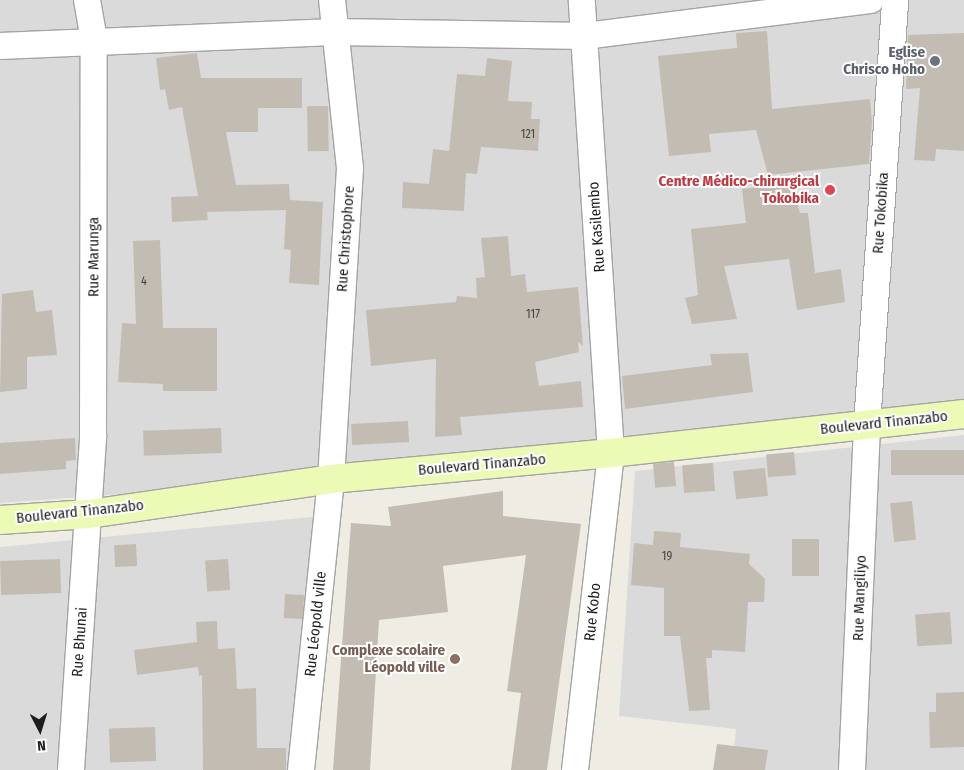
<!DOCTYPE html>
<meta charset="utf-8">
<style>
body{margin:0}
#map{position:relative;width:964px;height:770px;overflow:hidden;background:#efede3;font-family:"Fira Sans Condensed",sans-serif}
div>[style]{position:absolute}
.residential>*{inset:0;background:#dbdada}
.building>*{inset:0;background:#c3bcb2;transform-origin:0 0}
.roads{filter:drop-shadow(1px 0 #a4a4a4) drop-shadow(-1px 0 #a4a4a4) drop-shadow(0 1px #a4a4a4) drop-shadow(0 -1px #a4a4a4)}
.street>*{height:26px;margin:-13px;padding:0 13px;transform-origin:13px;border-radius:13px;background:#fff}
.secondary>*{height:28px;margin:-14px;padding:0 14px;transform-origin:14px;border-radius:14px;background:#ebfbb5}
.dots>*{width:14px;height:14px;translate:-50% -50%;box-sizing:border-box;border:2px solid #fff;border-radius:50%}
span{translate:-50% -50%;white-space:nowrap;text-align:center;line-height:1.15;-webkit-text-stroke:4px #fff;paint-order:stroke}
.number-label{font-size:12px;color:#464542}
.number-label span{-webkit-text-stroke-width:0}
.worship-label{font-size:15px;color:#5b616d;font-weight:700}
.right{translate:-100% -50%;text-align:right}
.health-label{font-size:15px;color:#be3a42;font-weight:700}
.street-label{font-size:15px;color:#1d1d1d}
.education-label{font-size:15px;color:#785e54;font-weight:700}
.north{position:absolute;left:15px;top:705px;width:50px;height:50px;-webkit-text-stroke:4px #fff;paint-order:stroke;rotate:175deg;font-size:14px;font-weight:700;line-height:20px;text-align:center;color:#1d1d1d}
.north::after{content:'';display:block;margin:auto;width:18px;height:22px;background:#1d1d1d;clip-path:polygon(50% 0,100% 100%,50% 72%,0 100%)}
</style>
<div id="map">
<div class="residential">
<i style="clip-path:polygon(0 0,964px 0,964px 411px,259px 484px,0 503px)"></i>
<i style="clip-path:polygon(964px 435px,964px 770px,732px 770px,736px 729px,619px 716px,635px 471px)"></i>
<i style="clip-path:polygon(332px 515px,310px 770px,0 770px,0 547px)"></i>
</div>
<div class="building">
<i style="clip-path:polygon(767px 31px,772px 109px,870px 99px,872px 122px,869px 164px,768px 175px,756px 130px,709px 134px,711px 152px,669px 156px,658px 56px,737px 48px,736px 33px)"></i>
<i style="clip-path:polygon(964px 33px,964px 151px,936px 149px,935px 161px,914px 160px,920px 88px,906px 89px,908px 35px)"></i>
<i style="clip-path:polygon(197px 53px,201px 78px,302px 78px,302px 108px,258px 108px,258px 132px,226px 132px,236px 185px,289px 184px,290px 200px,323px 202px,319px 285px,289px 283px,291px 250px,284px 249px,286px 210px,207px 212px,208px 220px,172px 222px,171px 197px,198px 196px,182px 107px,169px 110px,165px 89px,160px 90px,156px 58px)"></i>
<i style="clip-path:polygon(487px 58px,512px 61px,508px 101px,532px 102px,531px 119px,540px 119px,538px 151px,481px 147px,477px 174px,466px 173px,464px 211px,402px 208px,403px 182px,429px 184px,433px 149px,449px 151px,457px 74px,485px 76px)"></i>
<i style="left:328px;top:106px;width:45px;height:21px;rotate:89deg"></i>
<i style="clip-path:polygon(792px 184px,800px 213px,808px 213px,815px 273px,841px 269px,845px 302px,797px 310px,789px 259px,724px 266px,737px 319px,692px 324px,685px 298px,698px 295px,691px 229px,746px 223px,742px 189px)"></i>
<i style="clip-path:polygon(508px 236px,511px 276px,525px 274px,527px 292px,578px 287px,583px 346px,578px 342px,579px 352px,535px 362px,539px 386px,581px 381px,583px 407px,460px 417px,462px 435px,435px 437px,436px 359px,371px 366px,366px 310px,456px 302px,457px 296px,477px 298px,476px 278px,485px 277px,481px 238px)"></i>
<i style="clip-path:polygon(160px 240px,163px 328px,217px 328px,217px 391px,163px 391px,163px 384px,118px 382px,122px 323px,136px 324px,133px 241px)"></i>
<i style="clip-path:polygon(33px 290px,36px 312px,52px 310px,57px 355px,27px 357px,27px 389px,0 392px,2px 294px)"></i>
<i style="clip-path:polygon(748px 353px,753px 392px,625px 409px,622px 376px,712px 365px,710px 354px)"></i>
<i style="left:408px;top:421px;width:21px;height:57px;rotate:87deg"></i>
<i style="left:221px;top:428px;width:25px;height:78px;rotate:88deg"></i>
<i style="clip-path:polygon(75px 438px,76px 460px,66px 461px,66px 469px,0 474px,0 443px)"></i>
<i style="left:964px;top:450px;width:25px;height:73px;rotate:90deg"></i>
<i style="left:794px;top:452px;width:23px;height:28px;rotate:85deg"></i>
<i style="left:674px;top:462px;width:24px;height:21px;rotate:85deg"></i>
<i style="left:713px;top:463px;width:28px;height:31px;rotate:86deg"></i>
<i style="left:765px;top:468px;width:28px;height:32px;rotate:84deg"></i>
<i style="clip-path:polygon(503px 491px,503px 516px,581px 524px,547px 770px,511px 770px,521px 693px,507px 691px,526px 555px,443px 566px,448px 612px,379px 620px,370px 770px,333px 770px,351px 523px,391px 526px,388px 507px)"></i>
<i style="left:912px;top:501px;width:39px;height:22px;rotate:84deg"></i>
<i style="clip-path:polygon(654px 531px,681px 533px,680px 547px,750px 554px,749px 564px,765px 579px,764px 602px,748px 602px,745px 652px,712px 650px,712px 658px,706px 658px,710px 710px,689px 711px,680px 636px,664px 636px,664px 588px,631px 585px,634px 543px,653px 545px)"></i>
<i style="left:792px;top:539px;width:27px;height:37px"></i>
<i style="left:136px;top:544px;width:22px;height:22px;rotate:87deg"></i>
<i style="left:60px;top:559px;width:34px;height:60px;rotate:88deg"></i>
<i style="left:228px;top:559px;width:31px;height:23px;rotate:86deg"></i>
<i style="left:285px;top:594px;width:19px;height:24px;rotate:3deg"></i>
<i style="left:950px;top:612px;width:32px;height:35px;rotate:86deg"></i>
<i style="clip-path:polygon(217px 621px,218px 649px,235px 648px,237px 689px,256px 688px,257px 748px,286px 748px,286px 770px,203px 770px,202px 675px,199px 676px,198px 667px,137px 675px,134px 650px,197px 642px,196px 622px)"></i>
<i style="clip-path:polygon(964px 692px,964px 747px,930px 748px,929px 712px,936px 712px,936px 693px)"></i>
<i style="left:155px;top:727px;width:34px;height:46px;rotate:88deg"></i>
<i style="clip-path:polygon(717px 744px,768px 750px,765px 770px,713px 770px)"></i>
</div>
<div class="roads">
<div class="street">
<i style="left:0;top:46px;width:334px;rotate:-2.4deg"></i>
<i style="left:334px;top:32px;width:251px;rotate:0.9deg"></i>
<i style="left:585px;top:36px;width:288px;rotate:-7.2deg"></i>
<i style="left:71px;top:770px;width:336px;rotate:-86.2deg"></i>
<i style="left:93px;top:435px;width:395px;rotate:-89.9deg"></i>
<i style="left:94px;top:40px;width:41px;rotate:-99.9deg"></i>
<i style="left:301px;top:770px;width:293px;rotate:-84.1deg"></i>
<i style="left:331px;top:479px;width:312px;rotate:-86.5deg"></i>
<i style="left:350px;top:168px;width:169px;rotate:-96.1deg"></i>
<i style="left:575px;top:770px;width:319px;rotate:-83.5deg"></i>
<i style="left:611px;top:453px;width:454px;rotate:-93.7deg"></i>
<i style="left:852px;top:770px;width:345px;rotate:-87.5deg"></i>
<i style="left:867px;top:425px;width:426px;rotate:-86.2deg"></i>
</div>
<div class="secondary">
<i style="left:0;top:520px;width:89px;rotate:-3.9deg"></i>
<i style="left:89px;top:514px;width:245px;rotate:-8.2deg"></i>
<i style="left:331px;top:479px;width:281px;rotate:-5.3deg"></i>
<i style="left:611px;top:453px;width:355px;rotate:-6.3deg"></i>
</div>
</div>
<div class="dots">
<i style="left:935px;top:61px;background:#6b7280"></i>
<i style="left:830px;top:190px;background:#e0444e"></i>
<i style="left:455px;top:659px;background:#8d6e63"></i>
</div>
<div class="number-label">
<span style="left:528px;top:135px">121</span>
<span style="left:144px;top:282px">4</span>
<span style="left:533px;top:315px">117</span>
<span style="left:667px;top:557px">19</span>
</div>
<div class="worship-label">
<span class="right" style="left:925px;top:61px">Eglise<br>Chrisco Hoho</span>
</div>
<div class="health-label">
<span class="right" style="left:819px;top:190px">Centre Médico-chirurgical<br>Tokobika</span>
</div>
<div class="street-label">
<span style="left:881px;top:213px;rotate:-86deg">Rue Tokobika</span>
<span style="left:597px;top:227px;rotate:-94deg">Rue Kasilembo</span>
<span style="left:346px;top:239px;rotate:-86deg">Rue Christophore</span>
<span style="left:94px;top:257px;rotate:-90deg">Rue Marunga</span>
<span style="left:884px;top:423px;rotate:-6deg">Boulevard Tinanzabo</span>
<span style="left:482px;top:465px;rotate:-5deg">Boulevard Tinanzabo</span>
<span style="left:80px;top:512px;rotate:-6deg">Boulevard Tinanzabo</span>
<span style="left:860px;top:598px;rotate:-88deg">Rue Mangiliyo</span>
<span style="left:593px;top:612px;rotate:-84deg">Rue Kobo</span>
<span style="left:316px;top:624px;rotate:-84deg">Rue Léopold ville</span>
<span style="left:80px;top:642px;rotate:-86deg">Rue Bhunai</span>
</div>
<div class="education-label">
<span class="right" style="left:445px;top:659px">Complexe scolaire<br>Léopold ville</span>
</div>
<div class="north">N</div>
</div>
